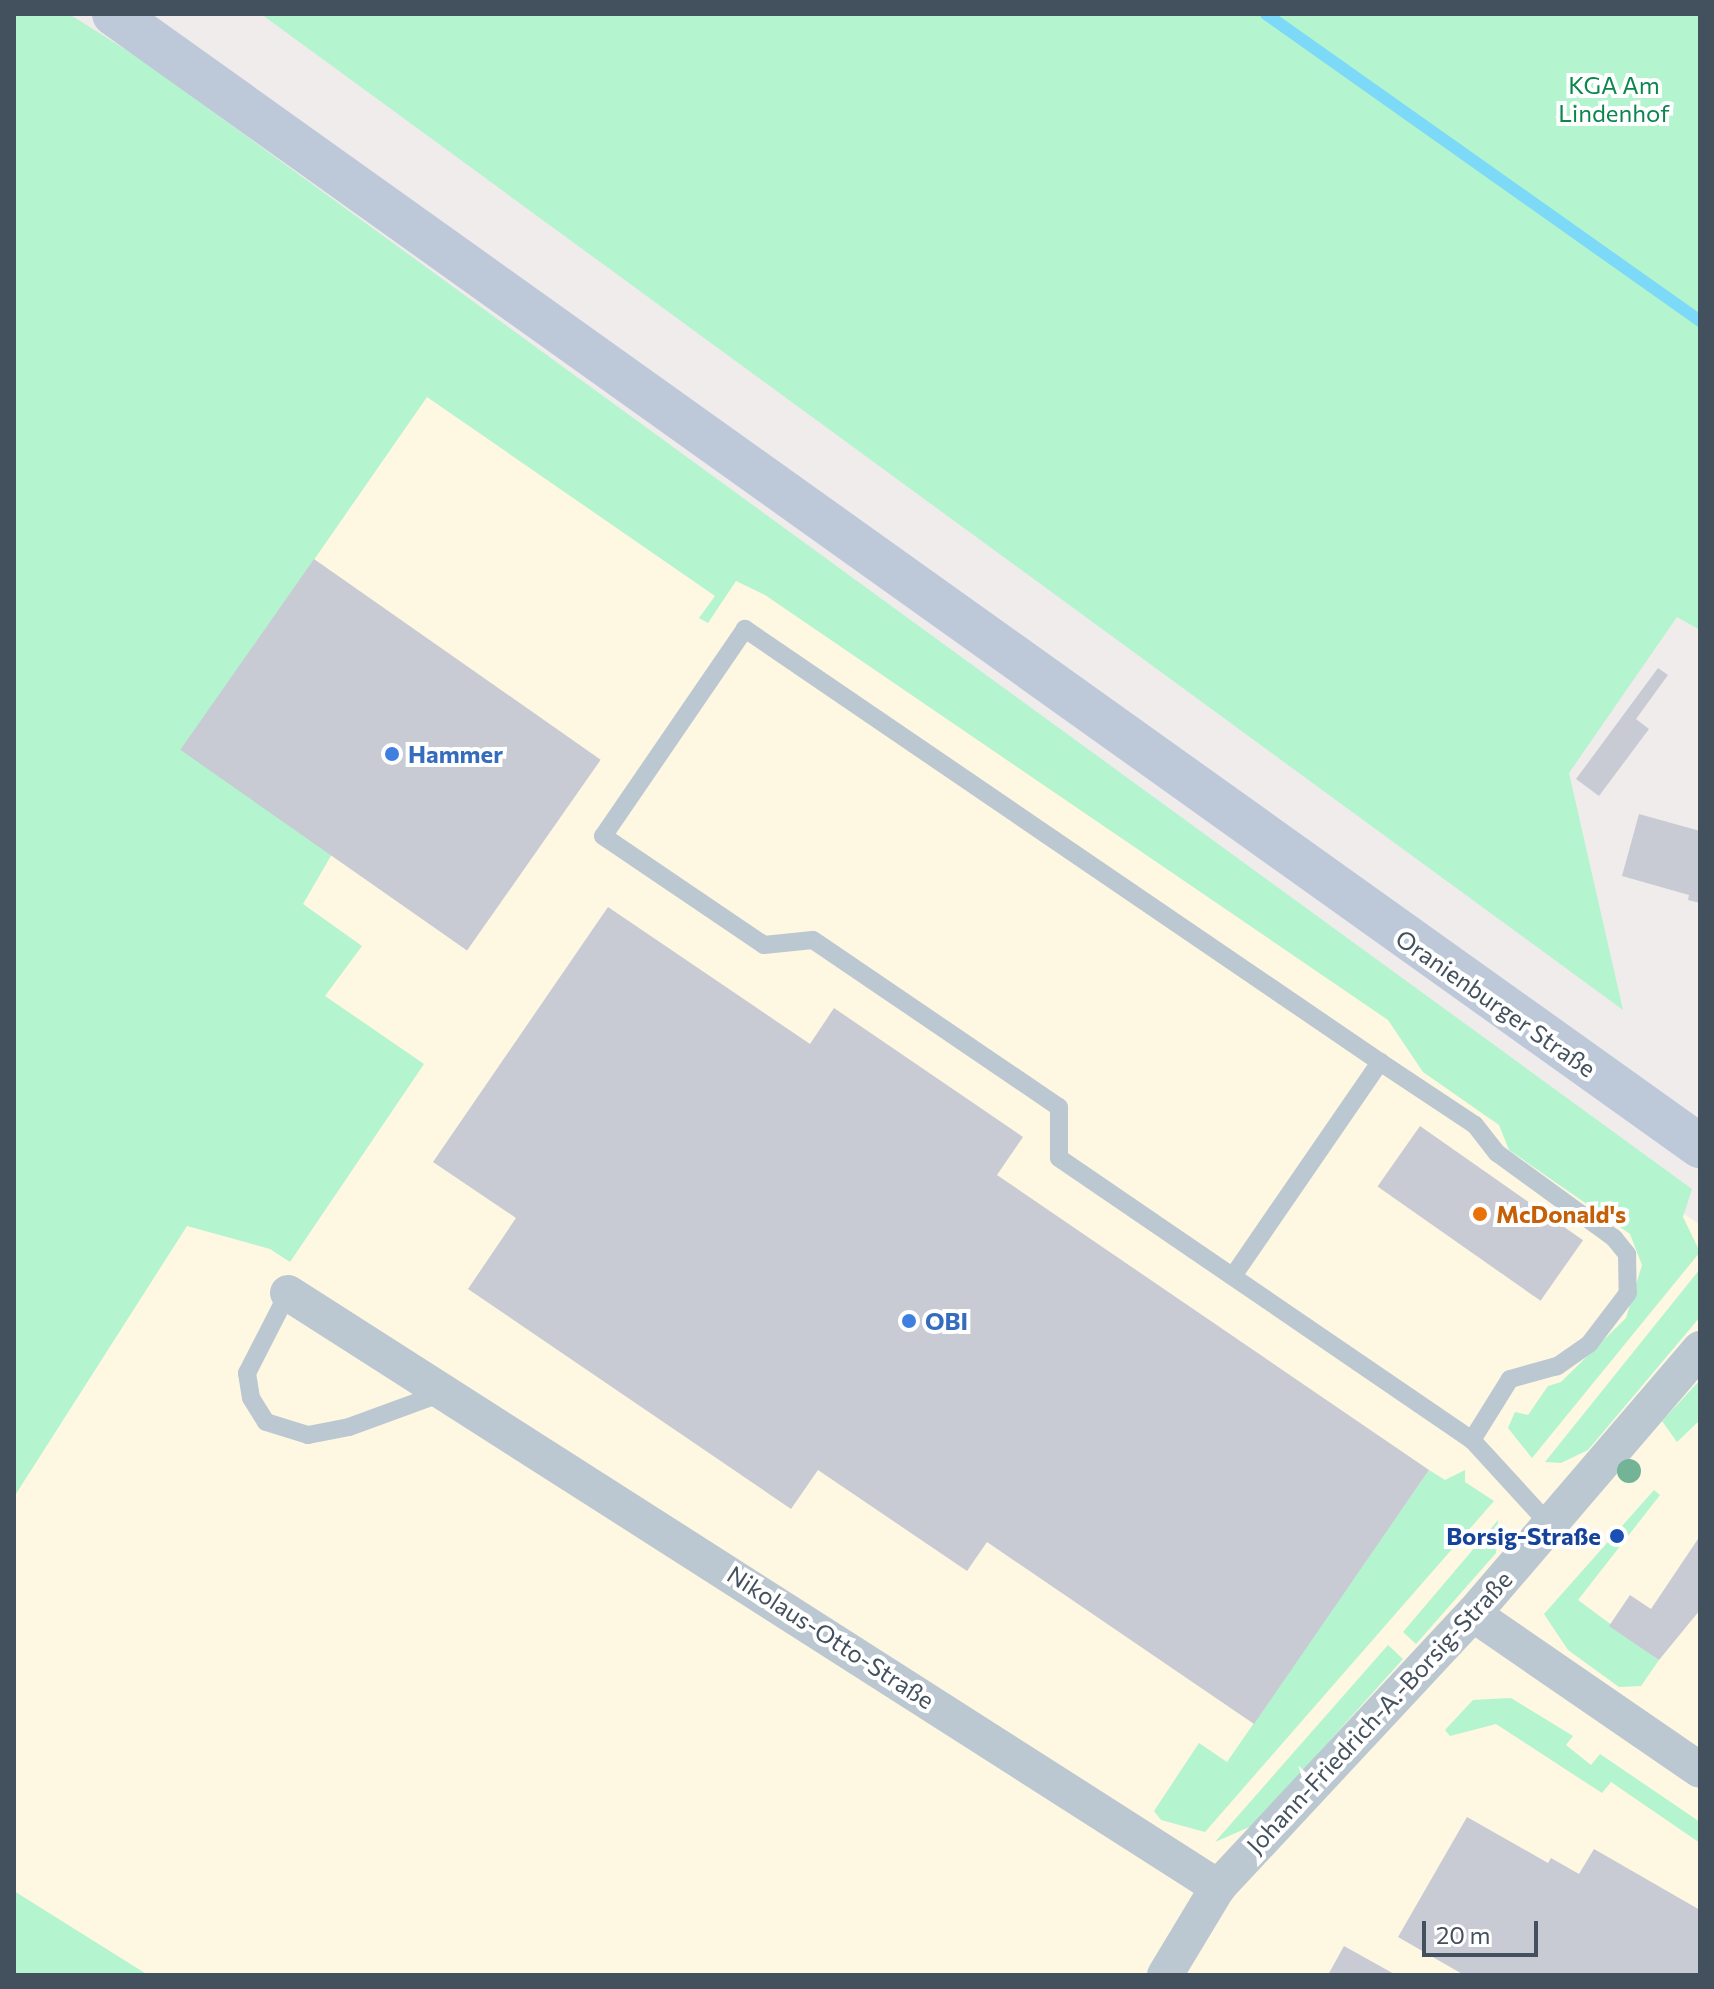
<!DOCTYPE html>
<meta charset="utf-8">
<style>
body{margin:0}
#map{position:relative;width:1714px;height:1989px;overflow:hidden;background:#f0ecec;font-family:Commissioner,sans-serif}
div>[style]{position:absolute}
.commercial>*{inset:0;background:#fef7e2}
.green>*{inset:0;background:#b4f4cf}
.stream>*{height:12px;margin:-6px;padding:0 6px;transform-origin:6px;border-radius:6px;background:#7cd9f7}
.building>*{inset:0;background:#c8cbd4;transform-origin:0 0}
.service>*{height:18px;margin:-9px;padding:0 9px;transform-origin:9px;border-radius:9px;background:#bbc7d1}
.minor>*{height:36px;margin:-18px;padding:0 18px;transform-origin:18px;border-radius:18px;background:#bbc7d1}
.secondary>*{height:44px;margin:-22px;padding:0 22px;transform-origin:22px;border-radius:22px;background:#bdc9d9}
.trees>*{width:24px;height:24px;margin:-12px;border-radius:50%;background:#72b495}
.dots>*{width:22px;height:22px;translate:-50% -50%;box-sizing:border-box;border:4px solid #fff;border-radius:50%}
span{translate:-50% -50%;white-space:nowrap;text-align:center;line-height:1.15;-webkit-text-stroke:8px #fff;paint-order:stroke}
.park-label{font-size:24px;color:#0b864d}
.shop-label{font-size:24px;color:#366cbe;font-weight:700}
.left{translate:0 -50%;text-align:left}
.street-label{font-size:24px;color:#43505d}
.food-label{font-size:24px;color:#c56008;font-weight:700}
.transit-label{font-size:24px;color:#164399;font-weight:700}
.right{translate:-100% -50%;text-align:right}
.frame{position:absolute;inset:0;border:16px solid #43505d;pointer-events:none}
.scale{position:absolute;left:1422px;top:1921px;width:116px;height:36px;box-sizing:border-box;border:4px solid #43505d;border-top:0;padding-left:10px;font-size:24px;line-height:28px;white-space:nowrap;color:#43505d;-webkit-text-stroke:6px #fff;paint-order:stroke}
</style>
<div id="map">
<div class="commercial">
<i style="clip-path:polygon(392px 316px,1700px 1225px,1700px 1975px,14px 1975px,14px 1309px,80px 749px)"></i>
</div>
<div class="green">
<i style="clip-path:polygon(14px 14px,69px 14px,139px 58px,1692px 1189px,1683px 1217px,1700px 1252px,1532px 1458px,1508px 1428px,1515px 1412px,1528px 1415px,1548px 1386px,1561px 1382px,1626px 1318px,1642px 1265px,1630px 1234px,1509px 1150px,1499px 1125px,1423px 1072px,1388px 1020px,765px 595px,736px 581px,708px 623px,699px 618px,715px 596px,427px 397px,182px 750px,332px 854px,303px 904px,362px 946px,325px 996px,424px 1064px,290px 1262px,270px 1249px,187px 1226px,14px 1497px)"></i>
<i style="clip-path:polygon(261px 14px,1700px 14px,1700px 630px,1677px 617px,1569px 773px,1623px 1010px)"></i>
<i style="clip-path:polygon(1700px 1269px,1700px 1317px,1588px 1450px,1561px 1463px,1545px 1462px)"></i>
<i style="clip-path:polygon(1700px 1380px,1700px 1420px,1677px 1442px,1662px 1421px)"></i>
<i style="clip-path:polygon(1429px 1470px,1445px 1480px,1465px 1470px,1465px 1482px,1494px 1501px,1205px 1832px,1161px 1820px,1154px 1811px,1199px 1743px,1227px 1762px)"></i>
<i style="clip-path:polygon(1654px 1490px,1660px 1495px,1578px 1600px,1659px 1660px,1641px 1686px,1619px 1687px,1568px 1650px,1544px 1614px)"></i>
<i style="clip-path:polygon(1498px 1520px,1496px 1553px,1416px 1644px,1403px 1632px)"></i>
<i style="clip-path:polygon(1388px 1645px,1403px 1659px,1254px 1825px,1215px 1842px)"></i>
<i style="clip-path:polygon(1511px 1698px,1573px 1736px,1566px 1745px,1591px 1765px,1600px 1754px,1700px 1822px,1700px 1843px,1611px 1782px,1602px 1793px,1496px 1724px,1450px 1736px,1445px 1730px,1473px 1700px)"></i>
<i style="clip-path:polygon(14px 1891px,148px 1975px,14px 1975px)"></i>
</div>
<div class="stream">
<i style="left:1266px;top:14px;width:532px;rotate:35.27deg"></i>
</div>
<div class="building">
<i style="left:314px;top:559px;width:350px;height:233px;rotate:35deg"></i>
<i style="clip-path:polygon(1658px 668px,1668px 675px,1636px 719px,1649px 729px,1599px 796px,1576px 779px)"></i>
<i style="clip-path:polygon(1639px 814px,1700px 831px,1700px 903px,1688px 900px,1689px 895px,1622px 876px)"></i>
<i style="clip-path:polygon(608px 907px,810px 1044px,834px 1008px,1023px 1137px,997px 1175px,1429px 1470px,1254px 1724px,987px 1542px,967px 1571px,818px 1470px,791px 1509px,468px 1289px,516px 1218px,433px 1162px)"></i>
<i style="left:1420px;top:1126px;width:199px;height:74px;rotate:35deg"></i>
<i style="clip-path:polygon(1700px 1536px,1700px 1610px,1659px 1660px,1609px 1626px,1630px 1595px,1651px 1609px)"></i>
<i style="clip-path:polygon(1467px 1817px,1548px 1863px,1551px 1858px,1579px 1874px,1594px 1849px,1700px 1910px,1700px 1975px,1464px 1975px,1398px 1937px)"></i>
<i style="clip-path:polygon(1344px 1946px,1396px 1975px,1328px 1975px)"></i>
</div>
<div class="service">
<i style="left:1380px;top:1062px;width:114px;rotate:33.6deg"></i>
<i style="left:1475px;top:1125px;width:36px;rotate:52deg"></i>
<i style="left:1497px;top:1153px;width:145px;rotate:36deg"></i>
<i style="left:1614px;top:1238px;width:21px;rotate:51deg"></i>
<i style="left:1627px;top:1254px;width:39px;rotate:89deg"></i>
<i style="left:1628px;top:1293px;width:64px;rotate:127.4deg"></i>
<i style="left:1589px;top:1344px;width:39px;rotate:145deg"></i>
<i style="left:1557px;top:1366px;width:49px;rotate:164.5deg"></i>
<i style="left:1510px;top:1379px;width:72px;rotate:121.9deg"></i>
<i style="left:1233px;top:1276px;width:260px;rotate:-55.5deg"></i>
<i style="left:1380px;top:1062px;width:769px;rotate:-145.71deg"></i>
<i style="left:745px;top:629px;width:251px;rotate:124.4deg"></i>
<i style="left:603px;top:836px;width:194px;rotate:34.1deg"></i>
<i style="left:764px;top:945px;width:49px;rotate:-5.8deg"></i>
<i style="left:813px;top:940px;width:297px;rotate:34.2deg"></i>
<i style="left:1059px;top:1107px;width:51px;rotate:90deg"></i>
<i style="left:1059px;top:1158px;width:500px;rotate:34.33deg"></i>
<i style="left:1472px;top:1440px;width:115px;rotate:47.5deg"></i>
<i style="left:288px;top:1293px;width:90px;rotate:117.1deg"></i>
<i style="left:247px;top:1373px;width:25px;rotate:81deg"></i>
<i style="left:251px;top:1398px;width:28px;rotate:58deg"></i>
<i style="left:266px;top:1422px;width:44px;rotate:17.2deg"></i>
<i style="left:308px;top:1435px;width:42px;rotate:-11deg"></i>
<i style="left:349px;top:1427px;width:99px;rotate:-20.1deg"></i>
</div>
<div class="minor">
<i style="left:288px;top:1293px;width:1104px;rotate:32.57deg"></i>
<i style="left:1473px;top:1614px;width:275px;rotate:34.5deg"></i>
<i style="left:1165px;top:1975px;width:103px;rotate:-58.9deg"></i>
<i style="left:1218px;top:1887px;width:374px;rotate:-47deg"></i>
<i style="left:1473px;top:1614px;width:349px;rotate:-49.4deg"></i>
</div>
<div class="secondary">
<i style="left:114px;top:14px;width:1949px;rotate:35.52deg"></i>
</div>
<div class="trees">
<i style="left:1629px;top:1471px"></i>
</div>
<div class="dots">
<i style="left:392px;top:754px;background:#3f7fe0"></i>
<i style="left:1480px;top:1214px;background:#e8710a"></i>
<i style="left:909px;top:1321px;background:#3f7fe0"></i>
<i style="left:1617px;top:1536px;background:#1a4fb4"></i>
</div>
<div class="park-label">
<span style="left:1614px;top:99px">KGA Am<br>Lindenhof</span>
</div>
<div class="shop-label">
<span class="left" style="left:408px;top:754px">Hammer</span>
<span class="left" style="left:925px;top:1321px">OBI</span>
</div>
<div class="street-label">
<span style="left:1496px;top:1003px;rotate:35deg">Oranienburger Straße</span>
<span style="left:831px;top:1637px;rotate:33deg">Nikolaus-Otto-Straße</span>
<span style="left:1379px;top:1712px;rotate:-47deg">Johann-Friedrich-A.-Borsig-Straße</span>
</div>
<div class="food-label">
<span class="left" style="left:1496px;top:1214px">McDonald's</span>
</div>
<div class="transit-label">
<span class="right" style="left:1601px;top:1536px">Borsig-Straße</span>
</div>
<div class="frame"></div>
<div class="scale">20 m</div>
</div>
